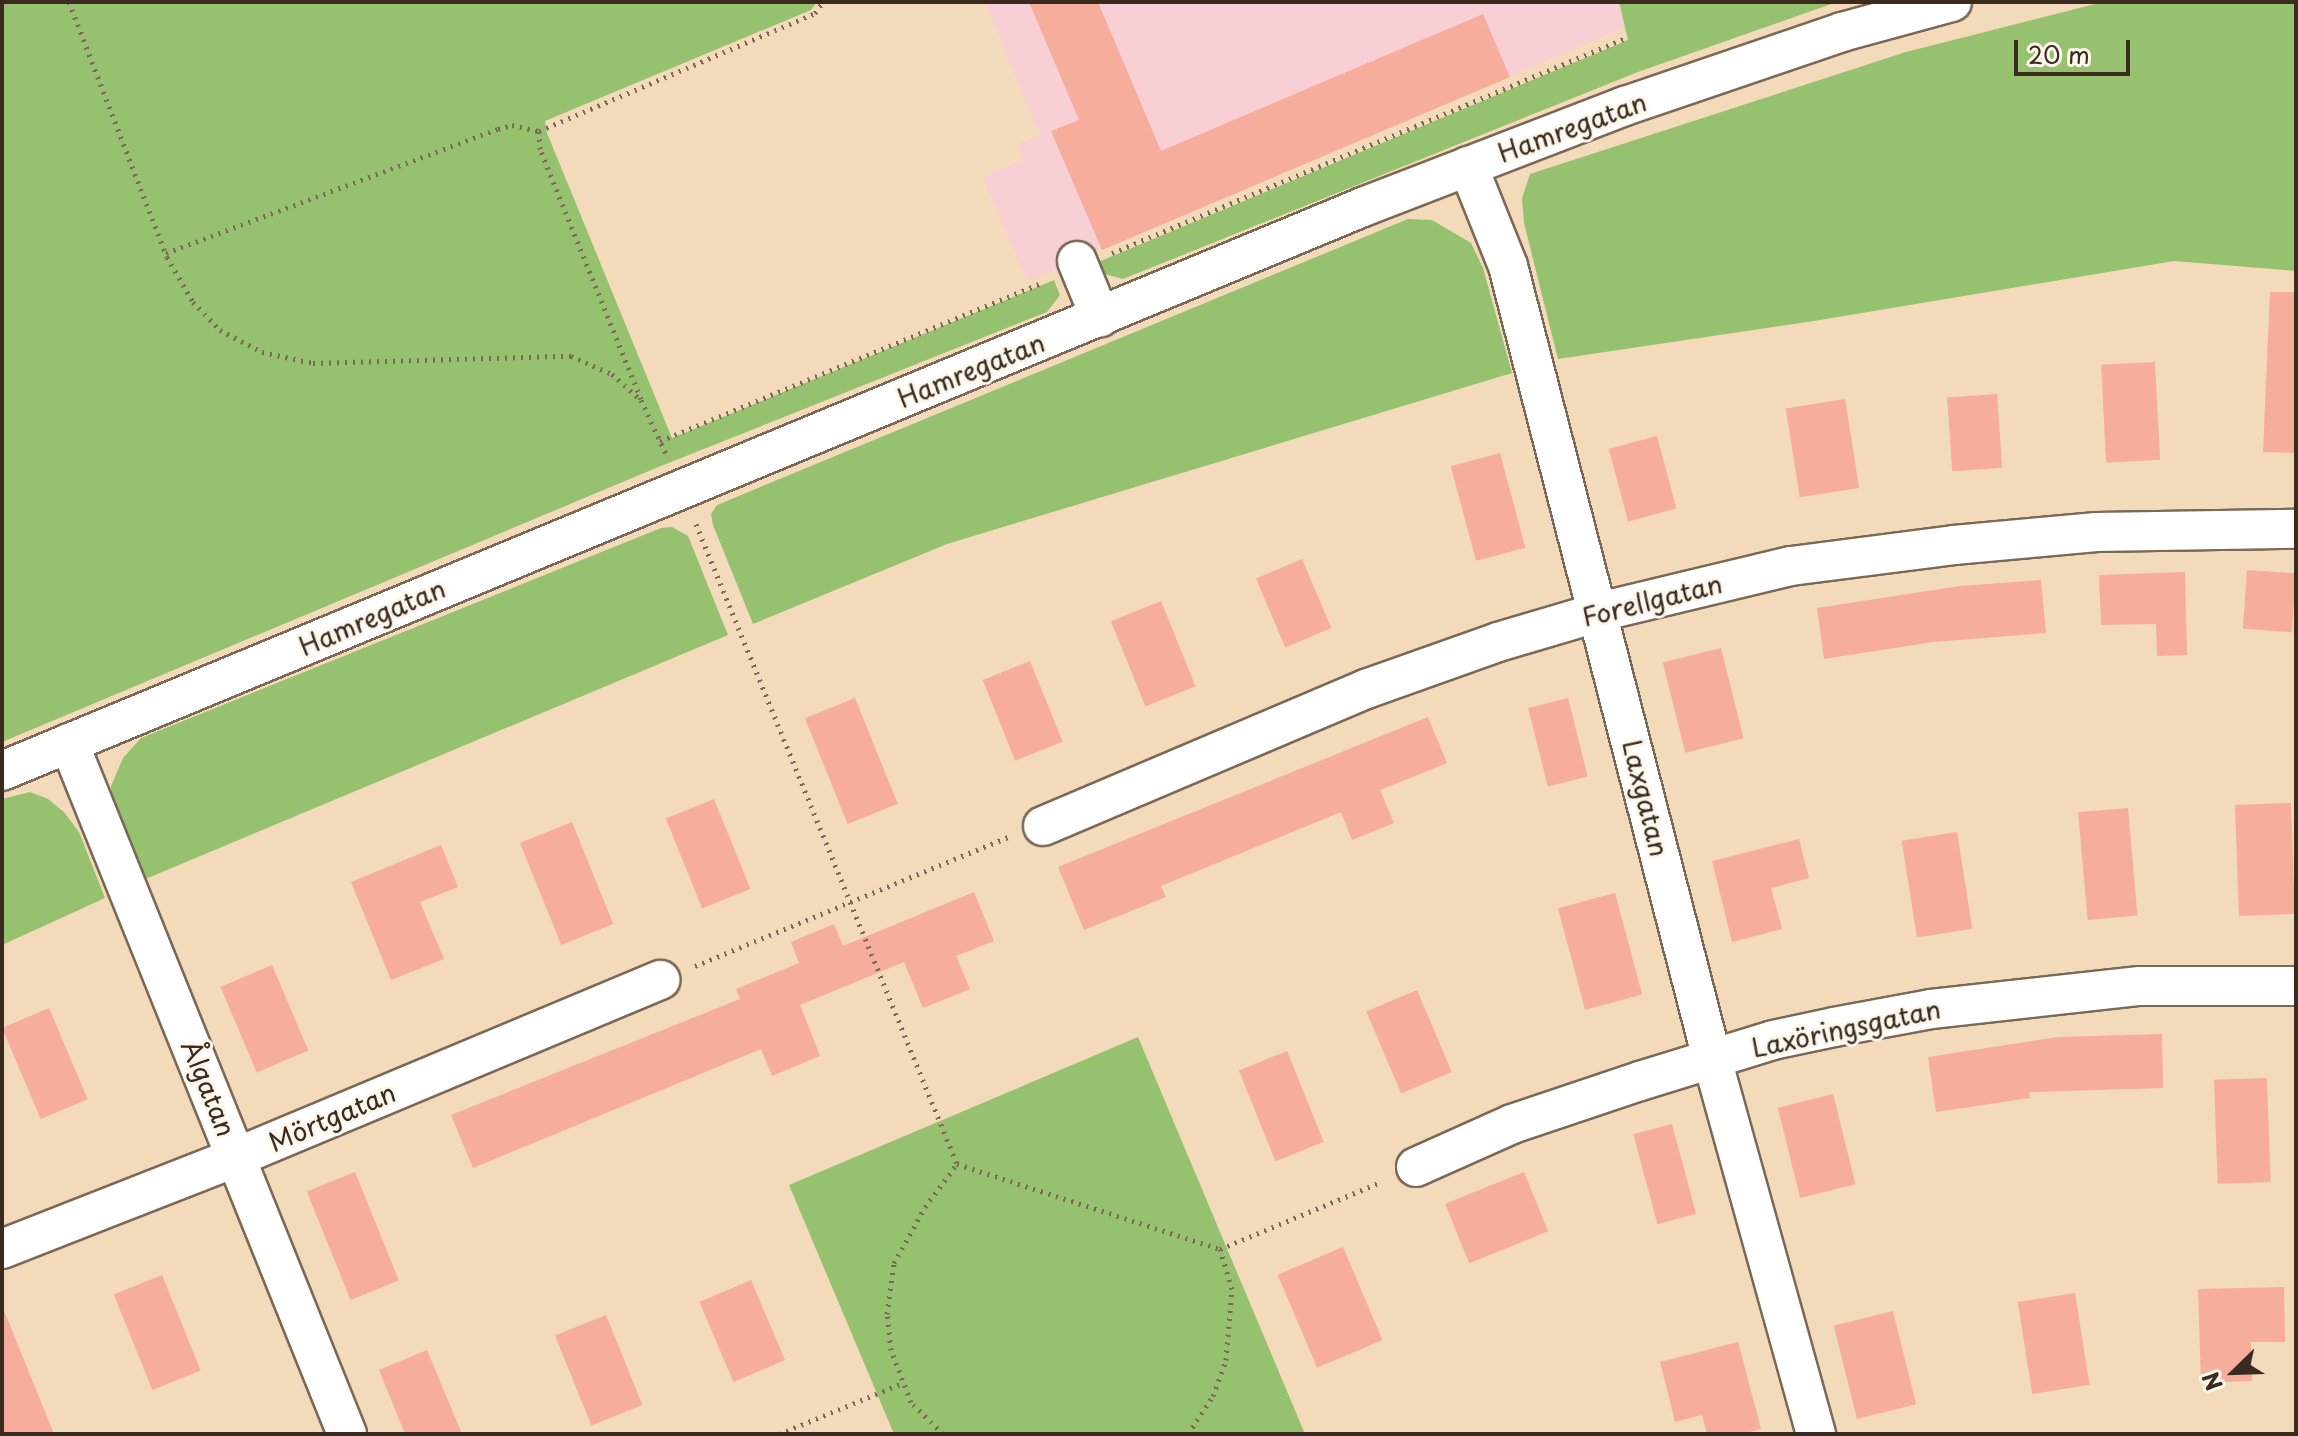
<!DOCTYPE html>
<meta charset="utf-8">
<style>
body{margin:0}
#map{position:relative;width:2298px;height:1436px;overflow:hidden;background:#f2daba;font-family:"Playpen Sans",sans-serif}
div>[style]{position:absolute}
.built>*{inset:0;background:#f7cfd5}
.green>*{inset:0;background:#96c26f}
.building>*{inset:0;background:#f6ad9b;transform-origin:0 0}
.path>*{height:5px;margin-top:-2.5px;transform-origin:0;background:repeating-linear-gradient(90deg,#7b6855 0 2px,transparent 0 8px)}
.roads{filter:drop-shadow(2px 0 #7b6855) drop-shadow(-2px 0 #7b6855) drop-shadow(0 2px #7b6855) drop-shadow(0 -2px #7b6855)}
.minor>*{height:38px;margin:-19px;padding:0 19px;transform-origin:19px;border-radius:19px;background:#fff}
span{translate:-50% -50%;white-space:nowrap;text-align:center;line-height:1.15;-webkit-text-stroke:6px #fbf7ec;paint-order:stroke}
.street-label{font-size:26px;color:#3b2a1e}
.frame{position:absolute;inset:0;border:4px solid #3b2a1e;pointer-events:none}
.north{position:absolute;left:2194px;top:1332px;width:80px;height:80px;-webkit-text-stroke:6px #fbf7ec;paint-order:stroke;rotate:247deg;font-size:22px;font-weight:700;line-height:32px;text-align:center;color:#3b2a1e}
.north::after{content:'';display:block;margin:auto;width:28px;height:36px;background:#3b2a1e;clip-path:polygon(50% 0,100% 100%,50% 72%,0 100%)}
.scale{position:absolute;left:2014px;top:40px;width:116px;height:36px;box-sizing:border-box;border:4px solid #3b2a1e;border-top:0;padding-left:10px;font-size:24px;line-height:28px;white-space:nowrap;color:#3b2a1e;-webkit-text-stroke:6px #fbf7ec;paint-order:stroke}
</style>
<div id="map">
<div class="built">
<i style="clip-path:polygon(985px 2px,1619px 2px,1626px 27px,1027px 281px,983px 177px,1023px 160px,1017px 145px,1040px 135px)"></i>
</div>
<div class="green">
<i style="clip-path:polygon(2px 2px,817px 2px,811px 10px,545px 121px,547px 133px,672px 438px,1054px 280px,1060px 295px,1047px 312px,656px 468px,2px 742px)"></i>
<i style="clip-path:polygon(1619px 2px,1837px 2px,1638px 72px,1123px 279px,1104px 274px,1096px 263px,1628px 40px)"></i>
<i style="clip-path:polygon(2103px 2px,2296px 2px,2296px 271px,2174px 261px,1814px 321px,1558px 359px,1524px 223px,1522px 198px,1530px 174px,1906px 52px)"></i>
<i style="clip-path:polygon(1408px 219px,1432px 220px,1471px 243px,1483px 268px,1512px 373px,947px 544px,753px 624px,713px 525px,711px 514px,717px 505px)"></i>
<i style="clip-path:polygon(672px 527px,688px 536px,728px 635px,143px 880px,112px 803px,111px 786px,123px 758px,141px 738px,661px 528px)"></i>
<i style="clip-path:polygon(30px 792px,48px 799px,64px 812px,79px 832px,105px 898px,2px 945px,2px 799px)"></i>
<i style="clip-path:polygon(1138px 1037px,1305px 1434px,894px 1434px,789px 1185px)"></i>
</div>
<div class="building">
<i style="clip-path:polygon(1029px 2px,1098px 2px,1161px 151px,1483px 14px,1510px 77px,1102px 250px,1051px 131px,1079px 120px)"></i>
<i style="clip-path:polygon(2270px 292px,2296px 292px,2296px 453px,2263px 452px)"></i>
<i style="left:2155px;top:362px;width:98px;height:54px;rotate:87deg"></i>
<i style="left:1997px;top:394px;width:74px;height:50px;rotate:86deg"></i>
<i style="left:1845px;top:399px;width:90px;height:60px;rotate:81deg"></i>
<i style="left:1657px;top:436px;width:75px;height:50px;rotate:75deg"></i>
<i style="left:1500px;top:453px;width:98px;height:51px;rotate:75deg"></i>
<i style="left:1302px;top:559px;width:75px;height:50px;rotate:67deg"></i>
<i style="left:2247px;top:570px;width:49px;height:59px;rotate:4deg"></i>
<i style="clip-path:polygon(2185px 572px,2187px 655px,2157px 656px,2156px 624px,2101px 625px,2099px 575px)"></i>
<i style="clip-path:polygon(2041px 580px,2046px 633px,1933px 642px,1824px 659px,1817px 608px,1960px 586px)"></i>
<i style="left:1161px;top:601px;width:92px;height:54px;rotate:68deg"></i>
<i style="left:1721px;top:648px;width:93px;height:60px;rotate:76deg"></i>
<i style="left:1030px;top:661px;width:87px;height:51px;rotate:68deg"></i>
<i style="left:855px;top:698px;width:114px;height:54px;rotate:68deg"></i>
<i style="left:1568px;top:698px;width:81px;height:41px;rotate:76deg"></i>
<i style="clip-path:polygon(1428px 717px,1447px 763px,1380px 790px,1394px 823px,1352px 840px,1341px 812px,1161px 886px,1166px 897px,1084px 930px,1058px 867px)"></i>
<i style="left:714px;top:799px;width:97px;height:52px;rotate:68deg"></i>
<i style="left:2291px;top:803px;width:111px;height:56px;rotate:88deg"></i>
<i style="left:2128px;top:808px;width:108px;height:50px;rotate:85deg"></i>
<i style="left:572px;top:822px;width:110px;height:56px;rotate:68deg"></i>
<i style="left:1957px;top:832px;width:98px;height:56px;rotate:81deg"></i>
<i style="clip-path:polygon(1799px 839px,1809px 878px,1771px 888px,1782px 929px,1732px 942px,1712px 861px)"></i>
<i style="clip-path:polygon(441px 845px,458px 887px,420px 902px,444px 959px,391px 980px,351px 882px)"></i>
<i style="clip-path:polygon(974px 892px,994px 941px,956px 956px,970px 989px,923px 1008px,904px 962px,800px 1005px,820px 1056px,772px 1076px,761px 1049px,473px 1168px,451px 1115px,740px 999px,736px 989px,799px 963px,791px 942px,834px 924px,843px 946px)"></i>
<i style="left:1615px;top:893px;width:105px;height:59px;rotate:75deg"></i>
<i style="left:272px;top:965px;width:93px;height:56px;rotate:67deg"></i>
<i style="left:1417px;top:990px;width:89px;height:55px;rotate:67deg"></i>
<i style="left:49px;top:1008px;width:99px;height:51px;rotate:67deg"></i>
<i style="clip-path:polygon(2162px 1034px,2163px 1088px,2029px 1092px,2030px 1098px,1936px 1112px,1928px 1057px,2058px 1037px)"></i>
<i style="left:1287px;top:1051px;width:98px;height:52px;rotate:68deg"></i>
<i style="left:2267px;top:1078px;width:104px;height:53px;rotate:88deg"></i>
<i style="left:1833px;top:1094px;width:93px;height:57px;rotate:76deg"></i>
<i style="left:1672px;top:1124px;width:93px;height:40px;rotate:75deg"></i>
<i style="left:355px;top:1172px;width:117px;height:52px;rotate:68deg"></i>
<i style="left:1524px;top:1172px;width:64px;height:85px;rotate:68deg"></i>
<i style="left:1343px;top:1247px;width:101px;height:71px;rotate:67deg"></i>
<i style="left:162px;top:1275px;width:103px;height:52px;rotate:68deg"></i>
<i style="left:751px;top:1280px;width:87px;height:56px;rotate:67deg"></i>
<i style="clip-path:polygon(2284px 1287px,2285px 1342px,2251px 1342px,2252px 1381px,2201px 1383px,2198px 1289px)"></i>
<i style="left:2075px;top:1293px;width:93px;height:58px;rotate:81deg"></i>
<i style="clip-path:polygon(3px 1308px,54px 1434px,2px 1434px)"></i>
<i style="left:1893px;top:1311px;width:96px;height:61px;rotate:76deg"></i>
<i style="left:606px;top:1315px;width:97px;height:55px;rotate:68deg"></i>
<i style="clip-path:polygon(1738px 1342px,1761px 1429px,1742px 1434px,1707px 1434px,1702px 1415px,1675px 1422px,1660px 1362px)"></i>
<i style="clip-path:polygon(427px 1350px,462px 1434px,405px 1434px,379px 1370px)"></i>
</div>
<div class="path">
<i style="left:69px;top:2px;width:273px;rotate:69deg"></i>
<i style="left:167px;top:257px;width:52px;rotate:60deg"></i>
<i style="left:193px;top:302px;width:39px;rotate:46deg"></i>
<i style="left:220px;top:330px;width:47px;rotate:27.6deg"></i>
<i style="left:262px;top:352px;width:52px;rotate:12.2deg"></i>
<i style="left:313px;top:363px;width:258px;rotate:-1.6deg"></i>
<i style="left:571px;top:356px;width:45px;rotate:23.7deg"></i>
<i style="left:612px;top:374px;width:39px;rotate:42deg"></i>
<i style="left:641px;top:400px;width:62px;rotate:65.1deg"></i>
<i style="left:166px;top:253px;width:354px;rotate:-20.5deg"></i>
<i style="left:498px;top:129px;width:15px;rotate:-16deg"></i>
<i style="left:512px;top:125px;width:28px;rotate:13deg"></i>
<i style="left:1112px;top:253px;width:559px;rotate:-22.71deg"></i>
<i style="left:641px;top:399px;width:270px;rotate:-112deg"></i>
<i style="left:540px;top:149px;width:18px;rotate:-93deg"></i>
<i style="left:539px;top:131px;width:300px;rotate:-23.1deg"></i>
<i style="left:815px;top:13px;width:14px;rotate:-54deg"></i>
<i style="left:660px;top:441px;width:415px;rotate:-22.5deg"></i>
<i style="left:696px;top:524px;width:691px;rotate:67.81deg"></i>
<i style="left:957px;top:1164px;width:276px;rotate:17.9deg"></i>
<i style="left:1220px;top:1249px;width:174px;rotate:-22.6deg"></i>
<i style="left:695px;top:966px;width:339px;rotate:-22.4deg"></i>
<i style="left:779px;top:1434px;width:134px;rotate:-22.4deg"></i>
<i style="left:943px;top:1434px;width:45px;rotate:-135deg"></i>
<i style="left:911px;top:1402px;width:56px;rotate:-111deg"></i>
<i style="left:891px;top:1350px;width:36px;rotate:-96deg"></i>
<i style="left:887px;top:1314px;width:51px;rotate:-82.2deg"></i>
<i style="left:894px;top:1263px;width:64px;rotate:-61deg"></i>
<i style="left:925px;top:1207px;width:54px;rotate:-53.3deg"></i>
<i style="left:1188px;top:1434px;width:45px;rotate:-56.7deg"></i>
<i style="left:1213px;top:1396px;width:38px;rotate:-70deg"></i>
<i style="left:1226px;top:1360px;width:71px;rotate:-85.2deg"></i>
<i style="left:1232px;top:1289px;width:42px;rotate:-106.7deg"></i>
</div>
<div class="roads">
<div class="minor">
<i style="left:1468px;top:166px;width:108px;rotate:68.2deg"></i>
<i style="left:1508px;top:266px;width:819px;rotate:75.57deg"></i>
<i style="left:1712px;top:1059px;width:389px;rotate:74.5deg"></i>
<i style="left:1077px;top:261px;width:61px;rotate:67.7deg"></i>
<i style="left:69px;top:743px;width:745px;rotate:68.08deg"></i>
<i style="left:2px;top:771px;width:1473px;rotate:-22.51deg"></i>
<i style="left:1363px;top:207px;width:281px;rotate:-21.1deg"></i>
<i style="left:1625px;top:106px;width:229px;rotate:-18.8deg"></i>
<i style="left:1842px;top:32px;width:114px;rotate:-15.3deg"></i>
<i style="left:1043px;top:826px;width:351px;rotate:-23deg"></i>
<i style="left:1366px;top:689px;width:140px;rotate:-19.6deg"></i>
<i style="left:1498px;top:642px;width:105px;rotate:-16.5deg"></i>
<i style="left:1599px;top:612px;width:197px;rotate:-13.5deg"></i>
<i style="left:1791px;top:566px;width:164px;rotate:-7.3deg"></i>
<i style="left:1954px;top:545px;width:143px;rotate:-5.2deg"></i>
<i style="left:2096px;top:532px;width:200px;rotate:-0.9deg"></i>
<i style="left:1416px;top:1167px;width:105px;rotate:-24.1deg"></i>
<i style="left:1512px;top:1124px;width:135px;rotate:-18.6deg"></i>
<i style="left:1640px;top:1081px;width:139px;rotate:-17.1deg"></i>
<i style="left:1773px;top:1040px;width:62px;rotate:-12deg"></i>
<i style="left:1834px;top:1027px;width:99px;rotate:-10.5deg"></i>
<i style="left:1931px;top:1009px;width:210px;rotate:-6.3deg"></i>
<i style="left:2140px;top:986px;width:156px"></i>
<i style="left:2px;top:1249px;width:252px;rotate:-21.4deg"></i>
<i style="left:237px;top:1157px;width:459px;rotate:-22.7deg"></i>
</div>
</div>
<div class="street-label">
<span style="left:1572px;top:127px;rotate:-20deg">Hamregatan</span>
<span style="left:971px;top:370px;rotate:-22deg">Hamregatan</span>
<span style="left:1652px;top:600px;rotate:-14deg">Forellgatan</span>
<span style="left:372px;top:617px;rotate:-23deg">Hamregatan</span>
<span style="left:1646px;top:798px;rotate:76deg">Laxgatan</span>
<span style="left:1846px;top:1028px;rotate:-12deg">Laxöringsgatan</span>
<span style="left:209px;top:1088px;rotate:68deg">Ålgatan</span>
<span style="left:332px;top:1117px;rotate:-23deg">Mörtgatan</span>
</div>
<div class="frame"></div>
<div class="north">N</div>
<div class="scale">20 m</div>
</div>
